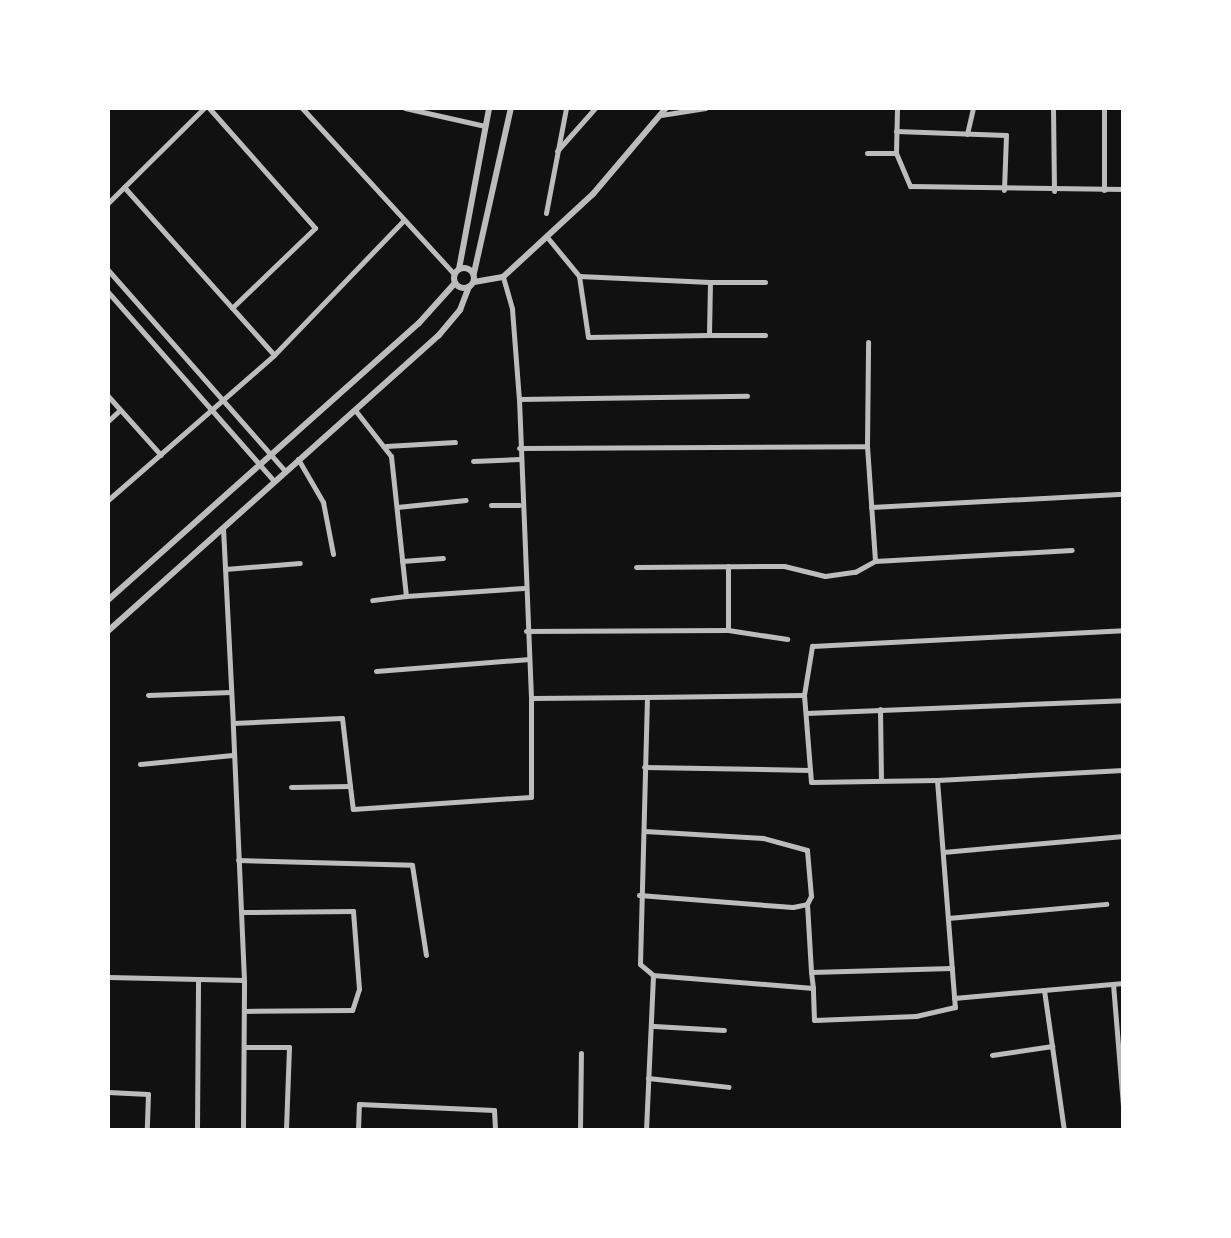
<!DOCTYPE html>
<style>
body{margin:0}
#map{position:relative;width:1231px;height:1238px;overflow:hidden;background:#111;font-family:Lato,sans-serif}
div>[style]{position:absolute}
.minor>*{height:5px;margin:-2.5px;padding:0 2.5px;transform-origin:2.5px;border-radius:2.5px;background:#bcbcbc}
.tertiary>*{height:6px;margin:-3px;padding:0 3px;transform-origin:3px;border-radius:3px;background:#bcbcbc}
.tertiary>.ring{margin:-3px;padding:0;box-sizing:content-box;background:none;border:6px solid #bcbcbc;border-radius:50%}
span{translate:-50% -50%;white-space:nowrap;text-align:center;line-height:1.15;-webkit-text-stroke:6px #fff;paint-order:stroke}
.frame{position:absolute;inset:0;border:110px solid #fff;pointer-events:none}
</style>
<div id="map">
<div class="minor">
<i style="left:209px;top:108px;width:160px;rotate:48.5deg"></i>
<i style="left:315px;top:228px;width:115px;rotate:136.1deg"></i>
<i style="left:302px;top:108px;width:225px;rotate:47.5deg"></i>
<i style="left:405px;top:108px;width:82px;rotate:12.7deg"></i>
<i style="left:1053px;top:108px;width:83px;rotate:89.3deg"></i>
<i style="left:1104px;top:108px;width:82px;rotate:90deg"></i>
<i style="left:661px;top:115px;width:45px;rotate:-9deg"></i>
<i style="left:896px;top:131px;width:110px;rotate:2.1deg"></i>
<i style="left:1006px;top:135px;width:55px;rotate:92.1deg"></i>
<i style="left:967px;top:134px;width:27px;rotate:-77deg"></i>
<i style="left:557px;top:151px;width:57px;rotate:-48.5deg"></i>
<i style="left:867px;top:153px;width:29px"></i>
<i style="left:896px;top:153px;width:45px;rotate:-88.7deg"></i>
<i style="left:896px;top:153px;width:36px;rotate:67deg"></i>
<i style="left:910px;top:186px;width:213px;rotate:0.8deg"></i>
<i style="left:124px;top:187px;width:225px;rotate:48.2deg"></i>
<i style="left:108px;top:203px;width:135px;rotate:-44.7deg"></i>
<i style="left:546px;top:213px;width:107px;rotate:-79.2deg"></i>
<i style="left:547px;top:237px;width:50px;rotate:50.6deg"></i>
<i style="left:579px;top:276px;width:131px;rotate:2.6deg"></i>
<i style="left:710px;top:282px;width:53px;rotate:91.1deg"></i>
<i style="left:709px;top:335px;width:121px;rotate:179.1deg"></i>
<i style="left:588px;top:337px;width:62px;rotate:-98.4deg"></i>
<i style="left:108px;top:270px;width:268px;rotate:48.6deg"></i>
<i style="left:503px;top:277px;width:33px;rotate:74deg"></i>
<i style="left:512px;top:309px;width:90px;rotate:85.6deg"></i>
<i style="left:519px;top:399px;width:299px;rotate:87.7deg"></i>
<i style="left:531px;top:698px;width:116px;rotate:-0.5deg"></i>
<i style="left:647px;top:697px;width:157px;rotate:-0.7deg"></i>
<i style="left:804px;top:695px;width:87px;rotate:85.4deg"></i>
<i style="left:811px;top:782px;width:126px;rotate:-0.9deg"></i>
<i style="left:937px;top:780px;width:228px;rotate:85.5deg"></i>
<i style="left:955px;top:1007px;width:40px;rotate:167deg"></i>
<i style="left:916px;top:1016px;width:102px;rotate:177.8deg"></i>
<i style="left:814px;top:1020px;width:32px;rotate:-92deg"></i>
<i style="left:813px;top:988px;width:161px;rotate:-175.4deg"></i>
<i style="left:653px;top:975px;width:17px;rotate:-140deg"></i>
<i style="left:640px;top:964px;width:267px;rotate:-88.5deg"></i>
<i style="left:710px;top:282px;width:55px"></i>
<i style="left:108px;top:292px;width:250px;rotate:48.7deg"></i>
<i style="left:709px;top:335px;width:56px"></i>
<i style="left:108px;top:396px;width:79px;rotate:48.1deg"></i>
<i style="left:519px;top:399px;width:228px;rotate:-0.8deg"></i>
<i style="left:355px;top:410px;width:58px;rotate:52deg"></i>
<i style="left:391px;top:456px;width:141px;rotate:83.9deg"></i>
<i style="left:406px;top:596px;width:34px;rotate:173deg"></i>
<i style="left:108px;top:421px;width:16px;rotate:-43deg"></i>
<i style="left:386px;top:446px;width:69px;rotate:-3.3deg"></i>
<i style="left:867px;top:446px;width:104px;rotate:-89.4deg"></i>
<i style="left:519px;top:448px;width:348px;rotate:-0.3deg"></i>
<i style="left:867px;top:446px;width:115px;rotate:86deg"></i>
<i style="left:298px;top:459px;width:50px;rotate:59.8deg"></i>
<i style="left:323px;top:502px;width:53px;rotate:79.1deg"></i>
<i style="left:473px;top:461px;width:46px;rotate:-2.5deg"></i>
<i style="left:108px;top:500px;width:220px;rotate:-41.1deg"></i>
<i style="left:274px;top:355px;width:186px;rotate:-46.1deg"></i>
<i style="left:491px;top:505px;width:28px"></i>
<i style="left:397px;top:507px;width:69px;rotate:-5.8deg"></i>
<i style="left:871px;top:507px;width:252px;rotate:-3deg"></i>
<i style="left:223px;top:528px;width:195px;rotate:87.1deg"></i>
<i style="left:233px;top:723px;width:109px;rotate:-2.6deg"></i>
<i style="left:342px;top:718px;width:68px;rotate:83.3deg"></i>
<i style="left:350px;top:786px;width:59px;rotate:179deg"></i>
<i style="left:402px;top:561px;width:41px;rotate:-4.2deg"></i>
<i style="left:636px;top:567px;width:148px;rotate:-0.4deg"></i>
<i style="left:784px;top:566px;width:42px;rotate:13.7deg"></i>
<i style="left:825px;top:576px;width:30px;rotate:-8deg"></i>
<i style="left:855px;top:572px;width:23px;rotate:-29deg"></i>
<i style="left:875px;top:561px;width:197px;rotate:-3.2deg"></i>
<i style="left:225px;top:569px;width:75px;rotate:-4.6deg"></i>
<i style="left:406px;top:596px;width:118px;rotate:-3.9deg"></i>
<i style="left:728px;top:630px;width:64px;rotate:-90deg"></i>
<i style="left:526px;top:631px;width:202px;rotate:-0.3deg"></i>
<i style="left:728px;top:630px;width:60px;rotate:8.7deg"></i>
<i style="left:376px;top:671px;width:151px;rotate:-4.5deg"></i>
<i style="left:148px;top:695px;width:83px;rotate:-2.1deg"></i>
<i style="left:804px;top:695px;width:50px;rotate:-80.7deg"></i>
<i style="left:812px;top:646px;width:311px;rotate:-2.9deg"></i>
<i style="left:880px;top:709px;width:71px;rotate:89.2deg"></i>
<i style="left:806px;top:713px;width:317px;rotate:-2.3deg"></i>
<i style="left:140px;top:764px;width:93px;rotate:-5.5deg"></i>
<i style="left:644px;top:767px;width:166px;rotate:1deg"></i>
<i style="left:937px;top:780px;width:186px;rotate:-3.1deg"></i>
<i style="left:350px;top:786px;width:23px;rotate:83deg"></i>
<i style="left:353px;top:809px;width:178px;rotate:-3.9deg"></i>
<i style="left:531px;top:797px;width:99px;rotate:-90deg"></i>
<i style="left:943px;top:852px;width:181px;rotate:-5.1deg"></i>
<i style="left:238px;top:860px;width:174px;rotate:1.6deg"></i>
<i style="left:412px;top:865px;width:91px;rotate:81.2deg"></i>
<i style="left:639px;top:895px;width:154px;rotate:4.5deg"></i>
<i style="left:793px;top:907px;width:14px;rotate:-12deg"></i>
<i style="left:807px;top:904px;width:9px;rotate:-63deg"></i>
<i style="left:811px;top:896px;width:46px;rotate:-95deg"></i>
<i style="left:807px;top:850px;width:46px;rotate:-164.7deg"></i>
<i style="left:763px;top:838px;width:119px;rotate:-176.6deg"></i>
<i style="left:807px;top:904px;width:68px;rotate:86.6deg"></i>
<i style="left:811px;top:972px;width:141px;rotate:-1.6deg"></i>
<i style="left:242px;top:912px;width:111px;rotate:-0.5deg"></i>
<i style="left:353px;top:911px;width:78px;rotate:85.6deg"></i>
<i style="left:359px;top:989px;width:22px;rotate:108deg"></i>
<i style="left:352px;top:1010px;width:108px;rotate:179.5deg"></i>
<i style="left:948px;top:918px;width:159px;rotate:-5.1deg"></i>
<i style="left:811px;top:972px;width:16px;rotate:83deg"></i>
<i style="left:108px;top:977px;width:136px;rotate:1.3deg"></i>
<i style="left:244px;top:980px;width:257px;rotate:-92.5deg"></i>
<i style="left:1113px;top:984px;width:121px;rotate:85.3deg"></i>
<i style="left:1044px;top:990px;width:141px;rotate:81.9deg"></i>
<i style="left:954px;top:998px;width:170px;rotate:-5.1deg"></i>
<i style="left:654px;top:1026px;width:70px;rotate:3.3deg"></i>
<i style="left:244px;top:1047px;width:45px"></i>
<i style="left:289px;top:1047px;width:83px;rotate:92.1deg"></i>
<i style="left:992px;top:1055px;width:61px;rotate:-8.5deg"></i>
<i style="left:648px;top:1078px;width:81px;rotate:6.3deg"></i>
<i style="left:108px;top:1092px;width:40px;rotate:2.9deg"></i>
<i style="left:148px;top:1094px;width:36px;rotate:92deg"></i>
<i style="left:197px;top:1130px;width:150px;rotate:-89.6deg"></i>
<i style="left:243px;top:1130px;width:150px;rotate:-89.6deg"></i>
<i style="left:358px;top:1130px;width:26px;rotate:-88deg"></i>
<i style="left:359px;top:1104px;width:135px;rotate:2.5deg"></i>
<i style="left:494px;top:1110px;width:20px;rotate:87deg"></i>
<i style="left:580px;top:1130px;width:77px;rotate:-89.3deg"></i>
<i style="left:646px;top:1130px;width:155px;rotate:-87.4deg"></i>
</div>
<div class="tertiary">
<i class="ring" style="left:454px;top:268px;width:14px;height:14px"></i>
<i style="left:459px;top:269px;width:164px;rotate:-79.4deg"></i>
<i style="left:474px;top:273px;width:169px;rotate:-77.4deg"></i>
<i style="left:474px;top:282px;width:29px;rotate:-10deg"></i>
<i style="left:503px;top:277px;width:122px;rotate:-42.7deg"></i>
<i style="left:593px;top:194px;width:113px;rotate:-49.7deg"></i>
<i style="left:108px;top:600px;width:416px;rotate:-41.7deg"></i>
<i style="left:419px;top:323px;width:54px;rotate:-48deg"></i>
<i style="left:108px;top:631px;width:444px;rotate:-41.8deg"></i>
<i style="left:439px;top:335px;width:33px;rotate:-50deg"></i>
<i style="left:460px;top:310px;width:25px;rotate:-69deg"></i>
</div>
<div class="frame"></div>
</div>
